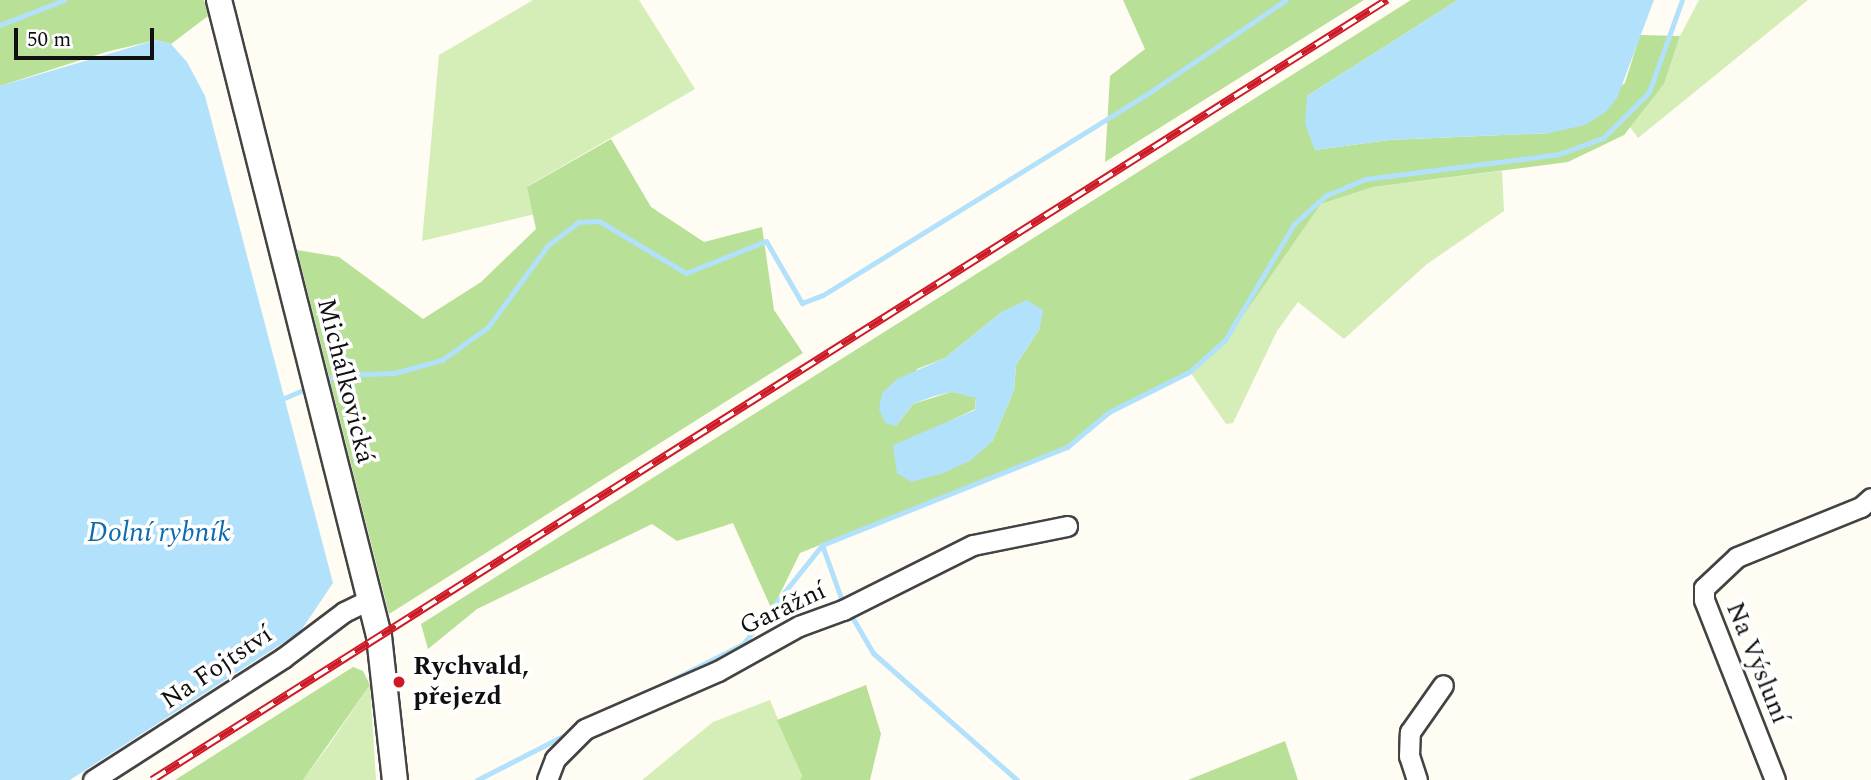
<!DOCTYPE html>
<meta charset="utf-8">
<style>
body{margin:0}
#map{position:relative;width:1871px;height:780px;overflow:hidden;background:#fffcf3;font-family:Spectral,serif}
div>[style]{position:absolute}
.green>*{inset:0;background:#d5eeb8}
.forest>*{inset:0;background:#b8e096}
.water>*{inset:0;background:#b2e1fb}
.stream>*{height:5px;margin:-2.5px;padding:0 2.5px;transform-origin:2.5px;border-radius:2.5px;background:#b2e1fb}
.roads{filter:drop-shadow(2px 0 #434343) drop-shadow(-2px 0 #434343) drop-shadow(0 2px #434343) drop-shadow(0 -2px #434343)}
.minor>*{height:19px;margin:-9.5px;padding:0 9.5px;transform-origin:9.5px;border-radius:9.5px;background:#fff}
.tertiary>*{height:24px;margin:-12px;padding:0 12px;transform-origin:12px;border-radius:12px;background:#fff}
.rail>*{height:8px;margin-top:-4px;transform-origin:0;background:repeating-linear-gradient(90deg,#fff 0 16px,#ce1a26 0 32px);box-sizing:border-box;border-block:2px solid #ce1a26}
.dots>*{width:19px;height:19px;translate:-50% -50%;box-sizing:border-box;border:4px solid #fff;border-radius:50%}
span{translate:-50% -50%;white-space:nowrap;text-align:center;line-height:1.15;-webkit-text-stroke:7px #fff;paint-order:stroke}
.street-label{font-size:26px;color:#101010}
.poi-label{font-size:26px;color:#101010;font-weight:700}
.left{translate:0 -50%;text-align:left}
.water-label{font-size:28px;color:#0c6aae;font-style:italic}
.scale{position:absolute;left:14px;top:28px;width:140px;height:32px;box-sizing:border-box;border:4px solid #101010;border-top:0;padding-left:9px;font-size:21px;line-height:24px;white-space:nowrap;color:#101010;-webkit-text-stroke:5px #fff;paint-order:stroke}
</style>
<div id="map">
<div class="green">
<i style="clip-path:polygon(533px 0,639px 0,695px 89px,528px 186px,535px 214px,422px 241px,439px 55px)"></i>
<i style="clip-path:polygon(1699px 0,1808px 0,1638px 138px,1630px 127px,1664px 84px,1680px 36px)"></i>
<i style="clip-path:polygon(1502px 171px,1504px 211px,1427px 264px,1344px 339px,1298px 302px,1277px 331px,1233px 423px,1226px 424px,1190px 372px,1226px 339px,1321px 204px,1373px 187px)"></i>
<i style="clip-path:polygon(370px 685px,376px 780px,303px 780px,329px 745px)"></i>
<i style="clip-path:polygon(770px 700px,802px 777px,800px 780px,642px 780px,713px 722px)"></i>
</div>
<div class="forest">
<i style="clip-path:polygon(0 0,204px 0,208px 16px,171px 44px,156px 40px,106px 52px,0 86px)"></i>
<i style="clip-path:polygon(1123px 0,1364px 0,1105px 162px,1110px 76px,1145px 49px)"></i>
<i style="clip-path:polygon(evenodd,1411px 0,1458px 0,1307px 96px,1315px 150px,1389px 140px,1550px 133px,1625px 83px,1640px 35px,1680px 36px,1664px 84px,1624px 135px,1568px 162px,1373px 187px,1321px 204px,1226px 340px,1190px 372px,1113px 411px,1066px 446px,800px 553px,772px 610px,733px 523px,677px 541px,652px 524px,477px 609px,428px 649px,421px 624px,1411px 0,1003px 311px,1040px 328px,1016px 365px,1014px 390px,992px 442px,950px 421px,975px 409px,976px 397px,967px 393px,951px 392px,913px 404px,896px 426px,917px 369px,945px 358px,1003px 311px)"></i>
<i style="clip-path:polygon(611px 139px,651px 207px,704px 242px,762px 227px,774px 310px,803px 353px,389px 614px,297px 250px,339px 257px,423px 319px,481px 282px,536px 229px,527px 187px)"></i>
<i style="clip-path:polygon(353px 667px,363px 671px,370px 685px,303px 780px,175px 780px)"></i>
<i style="clip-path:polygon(866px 685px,881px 734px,870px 780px,800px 780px,802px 776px,777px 720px)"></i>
<i style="clip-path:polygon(1285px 741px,1298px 780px,1188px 780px)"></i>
</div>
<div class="water">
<i style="clip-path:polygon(1458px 0,1654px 0,1617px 98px,1606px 112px,1585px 125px,1550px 133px,1389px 140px,1315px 150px,1305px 124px,1307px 96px)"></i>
<i style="clip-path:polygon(156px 40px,171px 44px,187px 62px,205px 96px,333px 583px,300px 632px,70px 780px,0 780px,0 86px)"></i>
<i style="clip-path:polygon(1027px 300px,1043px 310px,1040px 328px,1016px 365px,1014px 390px,992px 442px,970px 461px,941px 474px,911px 482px,897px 473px,893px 445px,975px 410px,976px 398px,952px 392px,934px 396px,913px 404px,896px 426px,885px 423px,879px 409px,882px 393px,897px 379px,945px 358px,1003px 311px)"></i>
</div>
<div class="stream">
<i style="left:0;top:25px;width:69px;rotate:-21.3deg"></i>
<i style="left:324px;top:381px;width:15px;rotate:-23deg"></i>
<i style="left:338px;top:375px;width:56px;rotate:-2deg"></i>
<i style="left:394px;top:373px;width:50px;rotate:-15.2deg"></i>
<i style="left:442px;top:360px;width:57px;rotate:-35.7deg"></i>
<i style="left:488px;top:327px;width:102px;rotate:-53.8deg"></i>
<i style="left:548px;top:245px;width:39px;rotate:-37deg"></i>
<i style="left:579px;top:222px;width:20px;rotate:-3deg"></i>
<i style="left:599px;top:221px;width:101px;rotate:30.9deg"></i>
<i style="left:686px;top:273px;width:86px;rotate:-21.8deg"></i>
<i style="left:766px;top:241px;width:72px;rotate:59.9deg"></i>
<i style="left:802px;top:303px;width:22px;rotate:-21deg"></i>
<i style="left:823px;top:295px;width:385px;rotate:-31.8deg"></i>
<i style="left:1150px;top:92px;width:164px;rotate:-34.1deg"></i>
<i style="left:282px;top:399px;width:28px;rotate:-23deg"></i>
<i style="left:822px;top:545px;width:56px;rotate:70.3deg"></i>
<i style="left:841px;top:598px;width:64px;rotate:59.8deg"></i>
<i style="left:873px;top:653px;width:192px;rotate:41.4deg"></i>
<i style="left:660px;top:686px;width:93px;rotate:-26.8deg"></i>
<i style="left:743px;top:644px;width:127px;rotate:-51.4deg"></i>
<i style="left:822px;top:545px;width:264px;rotate:-21.8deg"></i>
<i style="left:1067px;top:447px;width:55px;rotate:-39.8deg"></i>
<i style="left:1109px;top:412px;width:89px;rotate:-26.6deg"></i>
<i style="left:1189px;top:372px;width:48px;rotate:-41.6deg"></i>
<i style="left:1225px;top:340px;width:135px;rotate:-59.3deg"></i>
<i style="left:1294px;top:224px;width:42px;rotate:-42.1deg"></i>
<i style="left:1325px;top:196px;width:43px;rotate:-23deg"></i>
<i style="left:1365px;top:179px;width:196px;rotate:-7.3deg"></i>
<i style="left:1559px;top:154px;width:47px;rotate:-20deg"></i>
<i style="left:1603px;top:138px;width:65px;rotate:-45deg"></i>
<i style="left:1649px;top:92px;width:98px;rotate:-70.3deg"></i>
<i style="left:477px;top:780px;width:106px;rotate:-27.1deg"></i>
</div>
<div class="roads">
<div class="minor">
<i style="left:93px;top:780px;width:226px;rotate:-32.7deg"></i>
<i style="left:283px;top:658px;width:76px;rotate:-37deg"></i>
<i style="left:344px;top:612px;width:28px;rotate:-26deg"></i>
<i style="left:547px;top:780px;width:22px;rotate:-69deg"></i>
<i style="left:555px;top:759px;width:42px;rotate:-45deg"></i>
<i style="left:585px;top:729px;width:145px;rotate:-23.6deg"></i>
<i style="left:718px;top:671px;width:93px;rotate:-29.1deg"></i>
<i style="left:799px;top:626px;width:47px;rotate:-20deg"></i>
<i style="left:843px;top:610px;width:145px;rotate:-26.6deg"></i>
<i style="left:973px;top:545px;width:96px;rotate:-11.4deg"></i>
<i style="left:1417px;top:780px;width:25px;rotate:-108deg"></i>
<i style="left:1409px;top:756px;width:24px;rotate:-88deg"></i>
<i style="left:1410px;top:732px;width:57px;rotate:-54.9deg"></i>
<i style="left:1775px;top:780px;width:193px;rotate:-111.5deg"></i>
<i style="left:1704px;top:600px;width:12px;rotate:-90deg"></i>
<i style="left:1704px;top:588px;width:45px;rotate:-43.2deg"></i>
<i style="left:1737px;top:557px;width:134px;rotate:-22deg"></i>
<i style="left:1861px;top:507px;width:13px;rotate:-42deg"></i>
</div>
<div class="tertiary">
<i style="left:219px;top:0;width:656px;rotate:75.88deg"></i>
<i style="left:379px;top:636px;width:145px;rotate:83.7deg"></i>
</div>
</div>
<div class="rail">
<i style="left:152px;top:780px;width:1461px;rotate:-32.28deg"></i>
</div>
<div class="dots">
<i style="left:399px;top:682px;background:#ce1a26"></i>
</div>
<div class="street-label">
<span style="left:345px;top:381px;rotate:76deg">Michálkovická</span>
<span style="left:783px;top:609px;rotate:-25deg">Garážní</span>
<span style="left:1757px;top:663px;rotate:68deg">Na Výsluní</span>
<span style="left:217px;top:668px;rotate:-34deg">Na Fojtství</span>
</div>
<div class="poi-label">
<span class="left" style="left:413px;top:682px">Rychvald,<br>přejezd</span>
</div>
<div class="water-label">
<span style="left:159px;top:533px">Dolní rybník</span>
</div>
<div class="scale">50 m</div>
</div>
